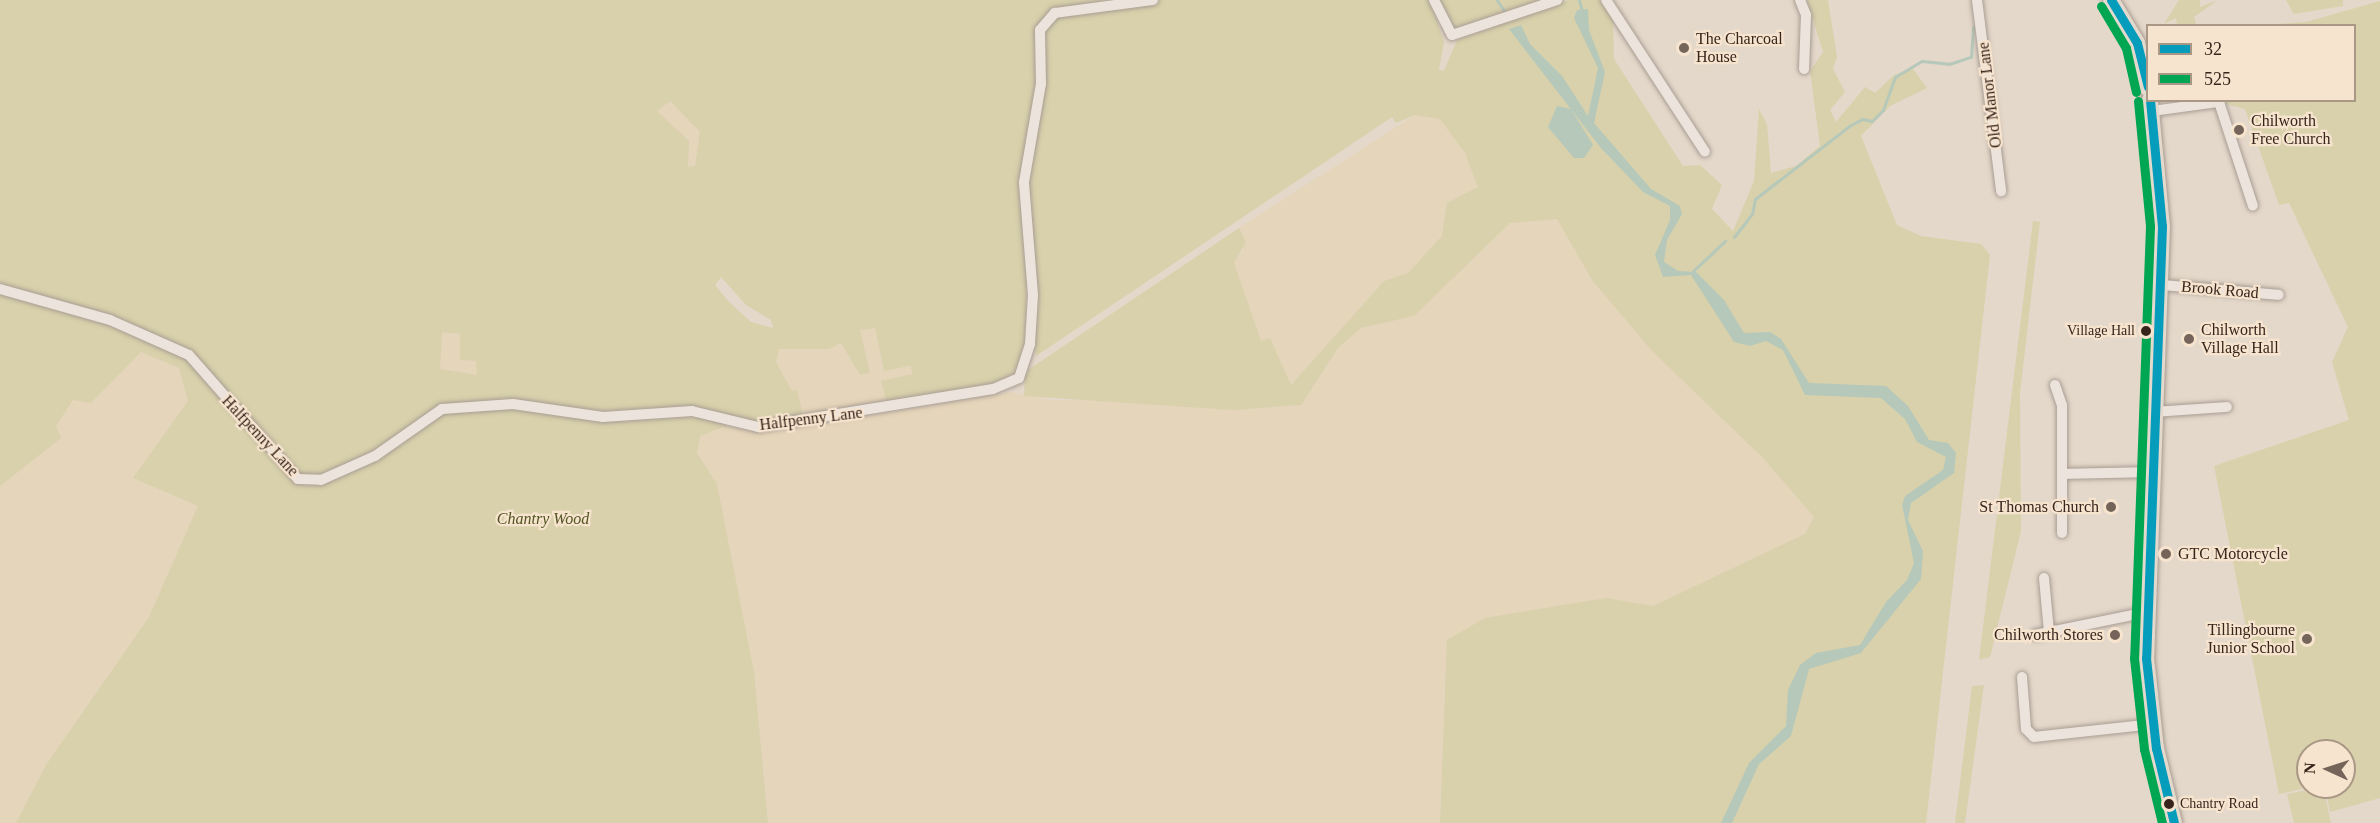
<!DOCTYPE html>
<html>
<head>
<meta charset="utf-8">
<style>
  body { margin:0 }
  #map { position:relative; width:2380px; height:823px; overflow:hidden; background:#e4d8ca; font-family:"Times New Roman",serif }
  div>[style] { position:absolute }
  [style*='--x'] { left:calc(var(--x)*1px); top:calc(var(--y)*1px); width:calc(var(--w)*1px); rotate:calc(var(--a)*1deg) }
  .farmland>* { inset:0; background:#e5d5ba }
  .green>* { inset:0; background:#d8d1ab }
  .water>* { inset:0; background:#b6c8ba }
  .stream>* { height:3px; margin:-1.5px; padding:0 1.5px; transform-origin:1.5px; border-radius:1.5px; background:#b6c8ba }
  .roads { filter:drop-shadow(0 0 2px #a99d93) drop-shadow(0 0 2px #a99d93) }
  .street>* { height:10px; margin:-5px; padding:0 5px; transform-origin:5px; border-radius:5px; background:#ece4dc }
  .primary>* { height:16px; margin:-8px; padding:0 8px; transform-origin:8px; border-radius:8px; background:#e4d9cd }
  .bus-1>* { height:9px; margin:-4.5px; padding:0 4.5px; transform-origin:4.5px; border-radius:4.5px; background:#069cbc }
  .bus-2>* { height:9px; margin:-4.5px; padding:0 4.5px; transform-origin:4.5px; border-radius:4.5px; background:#00a651 }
  .dots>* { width:16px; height:16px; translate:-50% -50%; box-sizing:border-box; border:3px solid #f7e4ce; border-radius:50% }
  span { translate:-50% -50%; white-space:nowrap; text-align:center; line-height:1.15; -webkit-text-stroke:4.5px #f7e4ce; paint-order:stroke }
  .bus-label { font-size:14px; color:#37251c }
  .right { translate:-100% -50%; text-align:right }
  .left { translate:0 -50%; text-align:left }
  .poi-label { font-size:16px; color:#37251c }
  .street-label { font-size:16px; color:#37251c }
  .park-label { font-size:16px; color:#505421; font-style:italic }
  .legend { position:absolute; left:2146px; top:24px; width:210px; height:78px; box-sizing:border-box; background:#f7e4ce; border:2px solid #aa9887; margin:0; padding:8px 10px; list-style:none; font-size:18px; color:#37251c }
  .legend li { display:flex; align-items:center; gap:12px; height:30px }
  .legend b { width:30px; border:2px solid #aa9887 }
  .north { position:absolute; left:2296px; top:739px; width:60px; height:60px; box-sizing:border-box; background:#f7e4ce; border:2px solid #aa9887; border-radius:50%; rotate:273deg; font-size:16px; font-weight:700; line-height:24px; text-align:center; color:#37251c }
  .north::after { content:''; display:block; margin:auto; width:21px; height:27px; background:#746459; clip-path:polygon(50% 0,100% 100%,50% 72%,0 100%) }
</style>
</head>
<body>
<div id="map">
  <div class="farmland">
    <div style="clip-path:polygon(670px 101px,700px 132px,695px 166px,688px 168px,689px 141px,657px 111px)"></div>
    <div style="clip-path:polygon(1415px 115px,1440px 119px,1465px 153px,1478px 187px,1447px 203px,1443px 236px,1408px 273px,1384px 281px,1290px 386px,1270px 338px,1261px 342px,1234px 263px,1243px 250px,1239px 228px)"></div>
    <div style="clip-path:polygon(1557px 219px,1592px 280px,1652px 351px,1763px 458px,1814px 517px,1805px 534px,1653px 606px,1607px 598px,1447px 640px,1440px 823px,768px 823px,754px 672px,717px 484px,697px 453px,700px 436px,726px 426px,773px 432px,1010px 392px,1050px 400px,1131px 400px,1233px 410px,1301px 405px,1338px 348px,1361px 328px,1414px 316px,1510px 223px)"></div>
    <div style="clip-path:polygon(875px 328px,884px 371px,911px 366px,920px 400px,804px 419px,797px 390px,792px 391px,776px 362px,779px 349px,828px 349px,841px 343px,860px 374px,870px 373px,860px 329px)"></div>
    <div style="clip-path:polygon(441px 331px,460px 334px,460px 360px,477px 361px,477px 375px,440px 369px)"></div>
    <div style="clip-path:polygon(141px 352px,179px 368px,188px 401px,133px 478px,198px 506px,149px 617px,46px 765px,16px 823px,0 823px,0 486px,60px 438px,56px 426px,73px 400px,91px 403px)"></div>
  </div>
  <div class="green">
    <div style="clip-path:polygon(evenodd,0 0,1430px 0,1444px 42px,1439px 70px,1444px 71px,1457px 40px,1568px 0,1602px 0,1613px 18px,1614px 59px,1683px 166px,1700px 165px,1722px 185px,1712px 209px,1733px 231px,1754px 181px,1759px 109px,1767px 124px,1771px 173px,1796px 166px,1820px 146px,1810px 71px,1823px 52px,1807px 0,1828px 0,1837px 57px,1833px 69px,1845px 92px,1830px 110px,1836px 122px,1865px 87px,1875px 93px,1894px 75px,1913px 69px,1927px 88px,1890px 106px,1861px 136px,1897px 225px,1921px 236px,1981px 244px,1990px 255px,1926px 823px,1440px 823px,1447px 640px,1485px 618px,1607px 598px,1653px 606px,1805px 534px,1814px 517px,1763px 458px,1652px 351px,1592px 280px,1557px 219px,1510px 223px,1414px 316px,1361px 328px,1338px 348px,1301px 405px,1233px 410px,1024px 396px,1025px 372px,1239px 228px,1246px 242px,1234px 263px,1261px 341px,1270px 338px,1291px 385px,1384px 281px,1408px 273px,1442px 236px,1447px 203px,1478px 187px,1465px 153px,1440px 119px,1415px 115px,1396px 123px,1392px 117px,1036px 356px,1027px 275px,1025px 347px,1017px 372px,998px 382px,888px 406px,881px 381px,913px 374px,910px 366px,884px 371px,875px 328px,860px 330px,870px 373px,860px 375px,841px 343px,829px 349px,779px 349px,776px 362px,792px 391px,797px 390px,804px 419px,763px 423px,728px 416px,726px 426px,700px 436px,697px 453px,717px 484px,754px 672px,768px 823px,16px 823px,46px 765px,149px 617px,198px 506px,133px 478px,188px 401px,179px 368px,141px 352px,91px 403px,73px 400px,56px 426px,61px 438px,0 486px,0 0,670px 101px,700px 132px,695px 166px,688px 167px,689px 141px,657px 111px,670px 101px,0 0,721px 277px,746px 305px,771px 320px,773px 328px,751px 322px,729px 302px,715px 285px,721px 277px,0 0,442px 332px,460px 334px,460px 360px,476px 361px,477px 375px,440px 369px,442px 332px)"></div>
    <div style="clip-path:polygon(1437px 0,1550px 0,1455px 30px)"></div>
    <div style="clip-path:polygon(2179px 0,2200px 0,2200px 7px,2218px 0,2194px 17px,2196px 24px,2212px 25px,2177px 25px,2176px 18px,2164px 24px)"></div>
    <div style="clip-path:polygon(2286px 0,2343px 0,2343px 6px,2294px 14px)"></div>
    <div style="clip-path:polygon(2380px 1px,2380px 798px,2330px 812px,2325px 787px,2344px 787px,2344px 751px,2308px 751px,2310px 787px,2279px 794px,2214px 466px,2349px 420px,2332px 362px,2348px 327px,2289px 203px,2279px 205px,2245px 109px,2215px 101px,2354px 100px,2354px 26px,2266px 25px,2306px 22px)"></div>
    <div style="clip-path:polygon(2033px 221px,2040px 222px,2020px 393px,2021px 531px,1990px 657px,1979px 660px)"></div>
    <div style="clip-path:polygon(1984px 685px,1965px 823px,1955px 823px,1972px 686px)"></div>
    <div style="clip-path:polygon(2323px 787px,2331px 823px,2294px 823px,2287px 794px)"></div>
  </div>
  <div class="water">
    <div style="clip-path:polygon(1588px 9px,1589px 30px,1605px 72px,1594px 123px,1651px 189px,1680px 206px,1682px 214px,1667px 240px,1664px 262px,1678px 271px,1696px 272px,1724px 300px,1744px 333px,1770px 332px,1781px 339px,1809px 383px,1886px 386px,1908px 406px,1929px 440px,1948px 443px,1956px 453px,1954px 473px,1911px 503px,1908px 520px,1923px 551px,1921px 579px,1861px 653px,1809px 669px,1791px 736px,1759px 764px,1732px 823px,1721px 823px,1749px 763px,1786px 726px,1788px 690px,1800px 665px,1816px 653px,1860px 645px,1886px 602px,1907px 580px,1914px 563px,1902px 505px,1905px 496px,1943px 470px,1946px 457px,1917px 442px,1905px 419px,1881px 398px,1805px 395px,1783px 350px,1766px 341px,1750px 346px,1734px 342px,1691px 275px,1663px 277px,1655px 255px,1670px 220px,1670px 206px,1643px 192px,1601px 148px,1509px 29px,1521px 25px,1530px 44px,1562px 76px,1588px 116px,1598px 68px,1574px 18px,1577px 10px)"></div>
    <div style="clip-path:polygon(1557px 106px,1571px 109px,1593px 145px,1584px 158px,1574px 158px,1548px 127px)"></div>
  </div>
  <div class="stream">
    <div style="--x:1497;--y:0;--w:17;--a:57"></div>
    <div style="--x:1579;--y:0;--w:11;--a:75"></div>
    <div style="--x:1734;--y:237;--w:29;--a:-52"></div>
    <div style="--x:1752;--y:214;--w:15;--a:-79"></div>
    <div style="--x:1755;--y:199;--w:119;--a:-37.8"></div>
    <div style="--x:1849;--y:126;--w:15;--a:-28"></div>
    <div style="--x:1862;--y:119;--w:10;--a:11"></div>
    <div style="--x:1872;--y:121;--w:16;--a:-45"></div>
    <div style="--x:1883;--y:110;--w:35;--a:-70"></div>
    <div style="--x:1895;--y:77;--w:31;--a:-31"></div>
    <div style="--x:1922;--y:61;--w:27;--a:6"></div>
    <div style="--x:1949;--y:64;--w:23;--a:-18"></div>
    <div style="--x:1971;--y:57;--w:30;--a:-86"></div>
    <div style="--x:1693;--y:271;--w:44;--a:-43.2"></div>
  </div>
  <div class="roads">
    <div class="street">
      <div style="--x:1434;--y:0;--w:39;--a:63"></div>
      <div style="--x:1452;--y:35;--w:111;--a:-18.4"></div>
      <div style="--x:1606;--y:0;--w:181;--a:56.9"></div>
      <div style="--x:1800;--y:0;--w:16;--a:68"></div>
      <div style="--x:1806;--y:15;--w:54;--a:92.1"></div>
      <div style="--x:1977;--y:0;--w:193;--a:82.8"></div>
      <div style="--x:2152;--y:111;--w:68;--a:-7.7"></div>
      <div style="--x:2219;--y:102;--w:109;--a:71.9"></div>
      <div style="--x:2161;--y:285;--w:118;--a:4.8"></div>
      <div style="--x:0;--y:289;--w:114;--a:15.7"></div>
      <div style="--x:110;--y:320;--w:86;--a:23.9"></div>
      <div style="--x:189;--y:355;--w:165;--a:48.7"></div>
      <div style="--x:298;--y:479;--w:23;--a:2"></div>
      <div style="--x:321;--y:480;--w:59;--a:-24"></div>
      <div style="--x:375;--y:456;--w:82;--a:-35"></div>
      <div style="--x:442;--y:409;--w:71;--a:-4"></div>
      <div style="--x:513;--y:404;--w:91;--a:8.2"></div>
      <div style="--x:603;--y:417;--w:89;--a:-3.9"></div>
      <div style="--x:692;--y:411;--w:68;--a:13.6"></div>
      <div style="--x:758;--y:427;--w:238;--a:-9.2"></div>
      <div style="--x:993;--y:389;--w:28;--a:-23"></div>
      <div style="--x:1019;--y:378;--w:36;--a:-72"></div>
      <div style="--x:1030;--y:344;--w:49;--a:-86.5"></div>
      <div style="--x:1033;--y:295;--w:113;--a:-94.6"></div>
      <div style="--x:1024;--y:182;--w:99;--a:-80.2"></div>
      <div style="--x:1041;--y:84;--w:54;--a:-91.1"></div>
      <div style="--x:1040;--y:30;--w:23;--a:-49"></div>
      <div style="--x:1055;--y:13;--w:99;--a:-7.6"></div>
      <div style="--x:2055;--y:385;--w:21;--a:71"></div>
      <div style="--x:2062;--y:405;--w:128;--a:90"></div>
      <div style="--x:2155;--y:412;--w:72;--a:-4"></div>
      <div style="--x:2063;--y:474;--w:87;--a:-1.3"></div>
      <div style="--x:2044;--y:578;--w:54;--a:84.7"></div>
      <div style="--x:2035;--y:635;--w:114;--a:-11.6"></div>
      <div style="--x:2022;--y:677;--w:52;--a:85.6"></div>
      <div style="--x:2026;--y:729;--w:11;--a:45"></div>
      <div style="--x:2034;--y:737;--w:120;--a:-6.2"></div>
    </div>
    <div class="primary">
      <div style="--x:2111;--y:0;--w:50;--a:58.8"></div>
      <div style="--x:2137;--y:43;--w:47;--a:76.6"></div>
      <div style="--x:2150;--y:100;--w:127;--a:84.6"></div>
      <div style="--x:2162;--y:226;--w:432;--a:92.1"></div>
      <div style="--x:2146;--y:658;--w:91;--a:83.7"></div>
      <div style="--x:2156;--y:748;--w:77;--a:76.5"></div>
    </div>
  </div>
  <div class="bus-1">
    <div style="--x:2111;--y:0;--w:50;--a:58.8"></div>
    <div style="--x:2137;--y:43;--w:45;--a:76"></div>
    <div style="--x:2150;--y:100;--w:127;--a:84.6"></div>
    <div style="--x:2162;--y:226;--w:432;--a:92.1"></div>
    <div style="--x:2146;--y:658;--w:91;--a:83.7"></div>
    <div style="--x:2156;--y:748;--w:77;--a:76.5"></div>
  </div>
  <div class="bus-2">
    <div style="--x:2101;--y:6;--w:49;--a:59.2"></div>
    <div style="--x:2126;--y:48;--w:45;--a:77.2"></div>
    <div style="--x:2138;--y:101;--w:126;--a:84.5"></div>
    <div style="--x:2150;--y:226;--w:432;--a:92.1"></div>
    <div style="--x:2134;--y:658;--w:92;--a:83.7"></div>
    <div style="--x:2144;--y:749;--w:76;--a:76.3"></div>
  </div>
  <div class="dots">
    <div style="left:1684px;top:48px;background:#746459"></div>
    <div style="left:2239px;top:130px;background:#746459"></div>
    <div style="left:2146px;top:331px;background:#37251c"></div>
    <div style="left:2189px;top:339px;background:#746459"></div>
    <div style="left:2111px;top:507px;background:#746459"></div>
    <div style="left:2166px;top:554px;background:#746459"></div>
    <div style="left:2115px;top:635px;background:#746459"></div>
    <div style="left:2307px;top:639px;background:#746459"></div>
    <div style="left:2169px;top:804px;background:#37251c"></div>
  </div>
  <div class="bus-label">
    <span class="right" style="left:2135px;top:331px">Village Hall</span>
    <span class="left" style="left:2180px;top:804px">Chantry Road</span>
  </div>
  <div class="poi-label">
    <span class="left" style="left:1696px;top:48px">The Charcoal<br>House</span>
    <span class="left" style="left:2251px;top:130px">Chilworth<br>Free Church</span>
    <span class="left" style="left:2201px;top:339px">Chilworth<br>Village Hall</span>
    <span class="right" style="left:2099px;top:507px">St Thomas Church</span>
    <span class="left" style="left:2178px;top:554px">GTC Motorcycle</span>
    <span class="right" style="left:2295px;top:639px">Tillingbourne<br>Junior School</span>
    <span class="right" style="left:2103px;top:635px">Chilworth Stores</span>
  </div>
  <div class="street-label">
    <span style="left:1990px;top:95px;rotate:-97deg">Old Manor Lane</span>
    <span style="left:2220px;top:290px;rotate:5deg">Brook Road</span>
    <span style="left:811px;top:419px;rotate:-7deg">Halfpenny Lane</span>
    <span style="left:260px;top:436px;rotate:47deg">Halfpenny Lane</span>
  </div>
  <div class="park-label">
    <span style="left:543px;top:519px">Chantry Wood</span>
  </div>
  <ul class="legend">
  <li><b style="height:8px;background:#069cbc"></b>32</li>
  <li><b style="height:8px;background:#00a651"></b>525</li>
  </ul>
  <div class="north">N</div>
</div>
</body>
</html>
